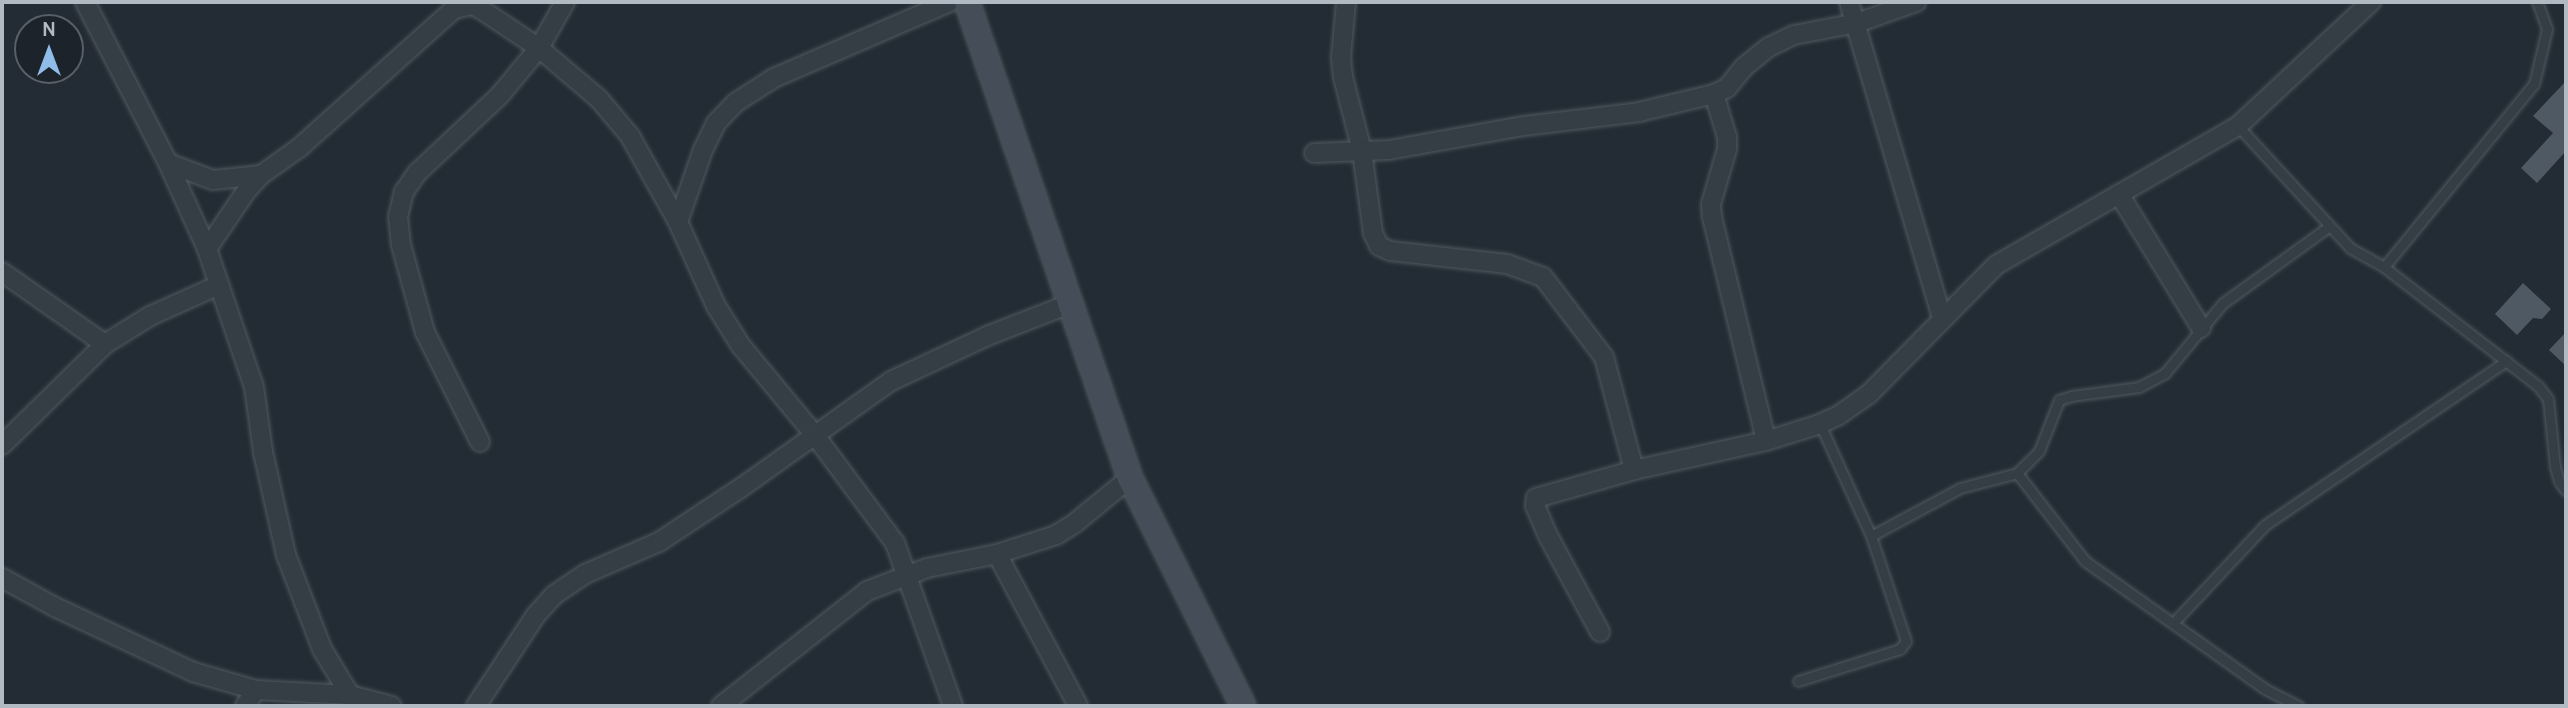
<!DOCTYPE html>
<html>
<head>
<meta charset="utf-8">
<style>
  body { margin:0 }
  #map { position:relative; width:2568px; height:708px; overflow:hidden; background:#232c34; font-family:Cabin,sans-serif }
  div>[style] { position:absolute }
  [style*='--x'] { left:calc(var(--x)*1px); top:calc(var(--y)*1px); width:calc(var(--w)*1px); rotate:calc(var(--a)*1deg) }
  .building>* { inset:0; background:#4f5963 }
  .roads { filter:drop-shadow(0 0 2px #515960) drop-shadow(0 0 2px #515960) }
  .lane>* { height:9px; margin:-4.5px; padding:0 4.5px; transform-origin:4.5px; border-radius:4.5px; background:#363e45 }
  .street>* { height:18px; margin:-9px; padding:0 9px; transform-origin:9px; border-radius:9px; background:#363e45 }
  .secondary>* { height:24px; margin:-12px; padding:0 12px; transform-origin:12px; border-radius:12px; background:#454e58 }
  span { translate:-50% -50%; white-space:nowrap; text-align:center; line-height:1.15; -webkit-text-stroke:5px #1c232a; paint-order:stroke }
  .frame { position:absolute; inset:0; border:4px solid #b1b9c2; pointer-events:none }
  .north { position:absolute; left:14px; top:14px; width:70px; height:70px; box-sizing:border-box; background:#1c232a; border:2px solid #585f67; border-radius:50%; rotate:0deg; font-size:19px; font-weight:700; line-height:28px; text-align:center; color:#b1b9c2 }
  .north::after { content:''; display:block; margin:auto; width:24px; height:32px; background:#8fbce9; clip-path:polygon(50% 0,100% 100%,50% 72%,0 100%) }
</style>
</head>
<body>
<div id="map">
  <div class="building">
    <div style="clip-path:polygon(2566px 81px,2566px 151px,2537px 183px,2521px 168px,2553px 133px,2533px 116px)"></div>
    <div style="clip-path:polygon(2523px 283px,2551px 309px,2542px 319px,2533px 318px,2517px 335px,2495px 314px)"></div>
    <div style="clip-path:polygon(2566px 332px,2566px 366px,2549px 350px)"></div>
  </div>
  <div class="roads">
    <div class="lane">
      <div style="--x:2238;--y:126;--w:166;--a:47.4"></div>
      <div style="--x:2350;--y:248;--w:39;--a:29"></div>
      <div style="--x:2384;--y:267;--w:195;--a:37.7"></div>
      <div style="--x:2538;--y:386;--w:16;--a:52"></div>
      <div style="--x:2548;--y:399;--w:68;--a:84.1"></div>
      <div style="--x:2555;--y:467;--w:15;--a:74"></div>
      <div style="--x:2559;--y:481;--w:12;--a:55"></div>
      <div style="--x:2384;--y:267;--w:237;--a:-50.7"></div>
      <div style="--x:2534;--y:84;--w:57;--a:-76.7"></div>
      <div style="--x:2547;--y:29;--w:29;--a:-110"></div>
      <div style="--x:2017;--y:473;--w:111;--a:52.3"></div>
      <div style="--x:2085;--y:561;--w:221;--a:35.4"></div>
      <div style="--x:2265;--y:689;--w:38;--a:27"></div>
      <div style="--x:1871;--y:536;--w:101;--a:-28.3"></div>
      <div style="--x:1960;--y:488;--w:59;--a:-14.7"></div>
      <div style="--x:2017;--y:473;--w:31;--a:-45"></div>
      <div style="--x:2039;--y:451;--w:55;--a:-68.6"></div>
      <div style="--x:2059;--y:400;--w:13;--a:-18"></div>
      <div style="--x:2071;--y:396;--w:69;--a:-7.5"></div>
      <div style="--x:2139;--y:387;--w:30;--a:-28"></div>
      <div style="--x:2165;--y:373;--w:91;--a:-50.4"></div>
      <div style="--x:2223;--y:303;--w:130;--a:-35.9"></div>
      <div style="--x:2173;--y:623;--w:134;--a:-46.8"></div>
      <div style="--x:2265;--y:525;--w:292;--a:-34.2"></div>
      <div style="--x:1798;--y:681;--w:107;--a:-17.4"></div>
      <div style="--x:1900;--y:649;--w:10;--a:-53"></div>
      <div style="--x:1906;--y:641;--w:111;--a:-108.4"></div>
      <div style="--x:1871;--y:536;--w:123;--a:-114.5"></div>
    </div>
    <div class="street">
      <div style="--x:85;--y:2;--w:181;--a:62.7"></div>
      <div style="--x:168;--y:163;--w:94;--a:65.6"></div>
      <div style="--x:207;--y:249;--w:146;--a:71.2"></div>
      <div style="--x:254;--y:387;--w:66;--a:82.1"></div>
      <div style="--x:263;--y:452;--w:106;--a:77.4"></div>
      <div style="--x:286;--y:555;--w:101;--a:69"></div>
      <div style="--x:322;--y:649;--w:54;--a:58.7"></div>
      <div style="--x:1346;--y:2;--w:56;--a:95.1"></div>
      <div style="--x:1341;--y:58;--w:19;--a:84"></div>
      <div style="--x:1343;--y:77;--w:76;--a:75.6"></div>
      <div style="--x:1362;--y:151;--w:83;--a:82.4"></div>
      <div style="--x:1373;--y:233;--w:14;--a:65"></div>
      <div style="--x:1379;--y:246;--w:12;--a:24"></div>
      <div style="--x:1390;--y:251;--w:118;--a:6.3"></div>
      <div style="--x:1507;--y:264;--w:38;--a:20"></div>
      <div style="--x:1543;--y:277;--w:101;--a:52.7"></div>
      <div style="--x:1604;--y:357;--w:117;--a:75.1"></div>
      <div style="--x:1849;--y:2;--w:330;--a:73.6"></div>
      <div style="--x:1714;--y:94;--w:45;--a:73.2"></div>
      <div style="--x:1727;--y:137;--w:12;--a:90"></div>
      <div style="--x:1727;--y:149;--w:57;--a:106.2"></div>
      <div style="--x:1711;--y:204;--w:13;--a:86"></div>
      <div style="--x:1712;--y:217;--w:230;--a:76.4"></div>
      <div style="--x:1314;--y:153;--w:75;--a:-2.3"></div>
      <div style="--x:1389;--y:150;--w:137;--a:-10.1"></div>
      <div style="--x:1524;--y:126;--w:116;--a:-6.9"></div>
      <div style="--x:1639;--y:112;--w:77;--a:-13.5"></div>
      <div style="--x:1714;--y:94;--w:14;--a:-25"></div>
      <div style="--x:1727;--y:88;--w:27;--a:-51"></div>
      <div style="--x:1744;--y:67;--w:32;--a:-39"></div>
      <div style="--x:1769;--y:47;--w:28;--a:-26"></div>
      <div style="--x:1794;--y:35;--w:64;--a:-10.8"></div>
      <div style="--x:1857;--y:23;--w:63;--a:-19.6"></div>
      <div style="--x:168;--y:163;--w:48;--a:20.7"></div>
      <div style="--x:213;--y:180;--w:48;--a:-5.9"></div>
      <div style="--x:2119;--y:194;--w:157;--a:58.5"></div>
      <div style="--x:678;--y:222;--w:76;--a:-70.9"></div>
      <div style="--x:703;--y:150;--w:30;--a:-64"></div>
      <div style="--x:716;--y:123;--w:28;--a:-46"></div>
      <div style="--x:735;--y:103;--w:46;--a:-32.7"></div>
      <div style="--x:774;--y:78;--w:192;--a:-23.4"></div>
      <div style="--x:207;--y:249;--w:71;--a:-55.9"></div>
      <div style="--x:247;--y:190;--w:21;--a:-47"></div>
      <div style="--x:261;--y:175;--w:47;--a:-35.4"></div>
      <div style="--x:299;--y:148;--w:208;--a:-41.9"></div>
      <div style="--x:454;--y:9;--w:19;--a:-12"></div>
      <div style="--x:473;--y:5;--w:10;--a:29"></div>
      <div style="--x:482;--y:10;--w:69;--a:33.7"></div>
      <div style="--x:539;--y:48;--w:79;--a:40.4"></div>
      <div style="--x:599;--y:99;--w:48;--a:50"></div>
      <div style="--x:630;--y:136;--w:98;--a:60.8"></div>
      <div style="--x:678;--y:222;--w:92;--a:65.7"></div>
      <div style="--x:716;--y:306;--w:47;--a:58"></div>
      <div style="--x:741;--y:346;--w:114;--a:50.3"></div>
      <div style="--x:814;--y:434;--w:136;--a:53.4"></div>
      <div style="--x:895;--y:543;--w:173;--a:70.4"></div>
      <div style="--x:2;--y:272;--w:126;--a:35"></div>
      <div style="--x:480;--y:442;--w:123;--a:-116.6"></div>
      <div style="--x:425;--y:332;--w:90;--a:-105.4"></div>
      <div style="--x:401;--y:245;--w:28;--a:-96"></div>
      <div style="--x:398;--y:217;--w:26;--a:-77"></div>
      <div style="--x:404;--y:192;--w:23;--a:-56"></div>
      <div style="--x:417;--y:173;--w:114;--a:-43.2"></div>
      <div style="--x:500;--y:95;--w:61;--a:-50.3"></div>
      <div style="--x:539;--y:48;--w:53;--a:-60.5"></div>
      <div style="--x:2;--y:445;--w:144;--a:-44.4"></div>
      <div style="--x:105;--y:344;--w:53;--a:-31.9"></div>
      <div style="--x:150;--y:316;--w:76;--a:-24.2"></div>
      <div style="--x:997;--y:554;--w:172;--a:61.9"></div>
      <div style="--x:2;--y:578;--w:60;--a:28.7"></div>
      <div style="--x:55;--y:607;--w:153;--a:25.2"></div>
      <div style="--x:193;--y:672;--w:66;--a:15.9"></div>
      <div style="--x:256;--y:690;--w:94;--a:3"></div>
      <div style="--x:350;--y:695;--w:43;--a:14.7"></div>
      <div style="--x:1600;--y:632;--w:109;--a:-118.4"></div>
      <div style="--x:1548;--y:536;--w:33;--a:-113"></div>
      <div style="--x:1535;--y:506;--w:8;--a:-83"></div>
      <div style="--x:1536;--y:498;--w:102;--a:-15.9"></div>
      <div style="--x:1634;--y:470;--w:135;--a:-12.4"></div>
      <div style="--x:1766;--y:441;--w:57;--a:-17.5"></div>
      <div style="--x:1820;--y:424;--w:21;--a:-25"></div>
      <div style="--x:1839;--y:415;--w:35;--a:-35"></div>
      <div style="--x:1868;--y:395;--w:182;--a:-45.4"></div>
      <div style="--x:1996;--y:265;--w:279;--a:-29.9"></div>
      <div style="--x:2238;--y:126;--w:182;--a:-43"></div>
      <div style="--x:245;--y:706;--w:19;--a:-55"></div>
      <div style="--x:476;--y:706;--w:109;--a:-56.6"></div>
      <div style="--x:536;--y:615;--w:27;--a:-48"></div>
      <div style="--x:554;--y:595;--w:37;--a:-34"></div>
      <div style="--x:585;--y:574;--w:81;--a:-23.4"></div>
      <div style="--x:659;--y:542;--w:100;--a:-33.5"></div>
      <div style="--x:742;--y:487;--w:183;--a:-35.4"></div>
      <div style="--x:891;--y:381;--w:106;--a:-25.1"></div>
      <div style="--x:987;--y:336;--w:88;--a:-21.3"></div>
      <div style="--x:721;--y:706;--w:186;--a:-38.2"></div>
      <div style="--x:867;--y:591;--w:64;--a:-21"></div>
      <div style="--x:927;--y:568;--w:71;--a:-11.3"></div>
      <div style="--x:997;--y:554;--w:62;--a:-17.9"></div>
      <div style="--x:1056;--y:535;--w:22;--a:-32"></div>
      <div style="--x:1075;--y:523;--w:71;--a:-39.3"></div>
    </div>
    <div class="secondary">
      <div style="--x:967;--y:2;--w:503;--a:71.1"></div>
      <div style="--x:1130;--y:478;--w:254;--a:63.6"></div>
    </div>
  </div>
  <div class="frame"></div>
  <div class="north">N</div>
</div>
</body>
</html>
